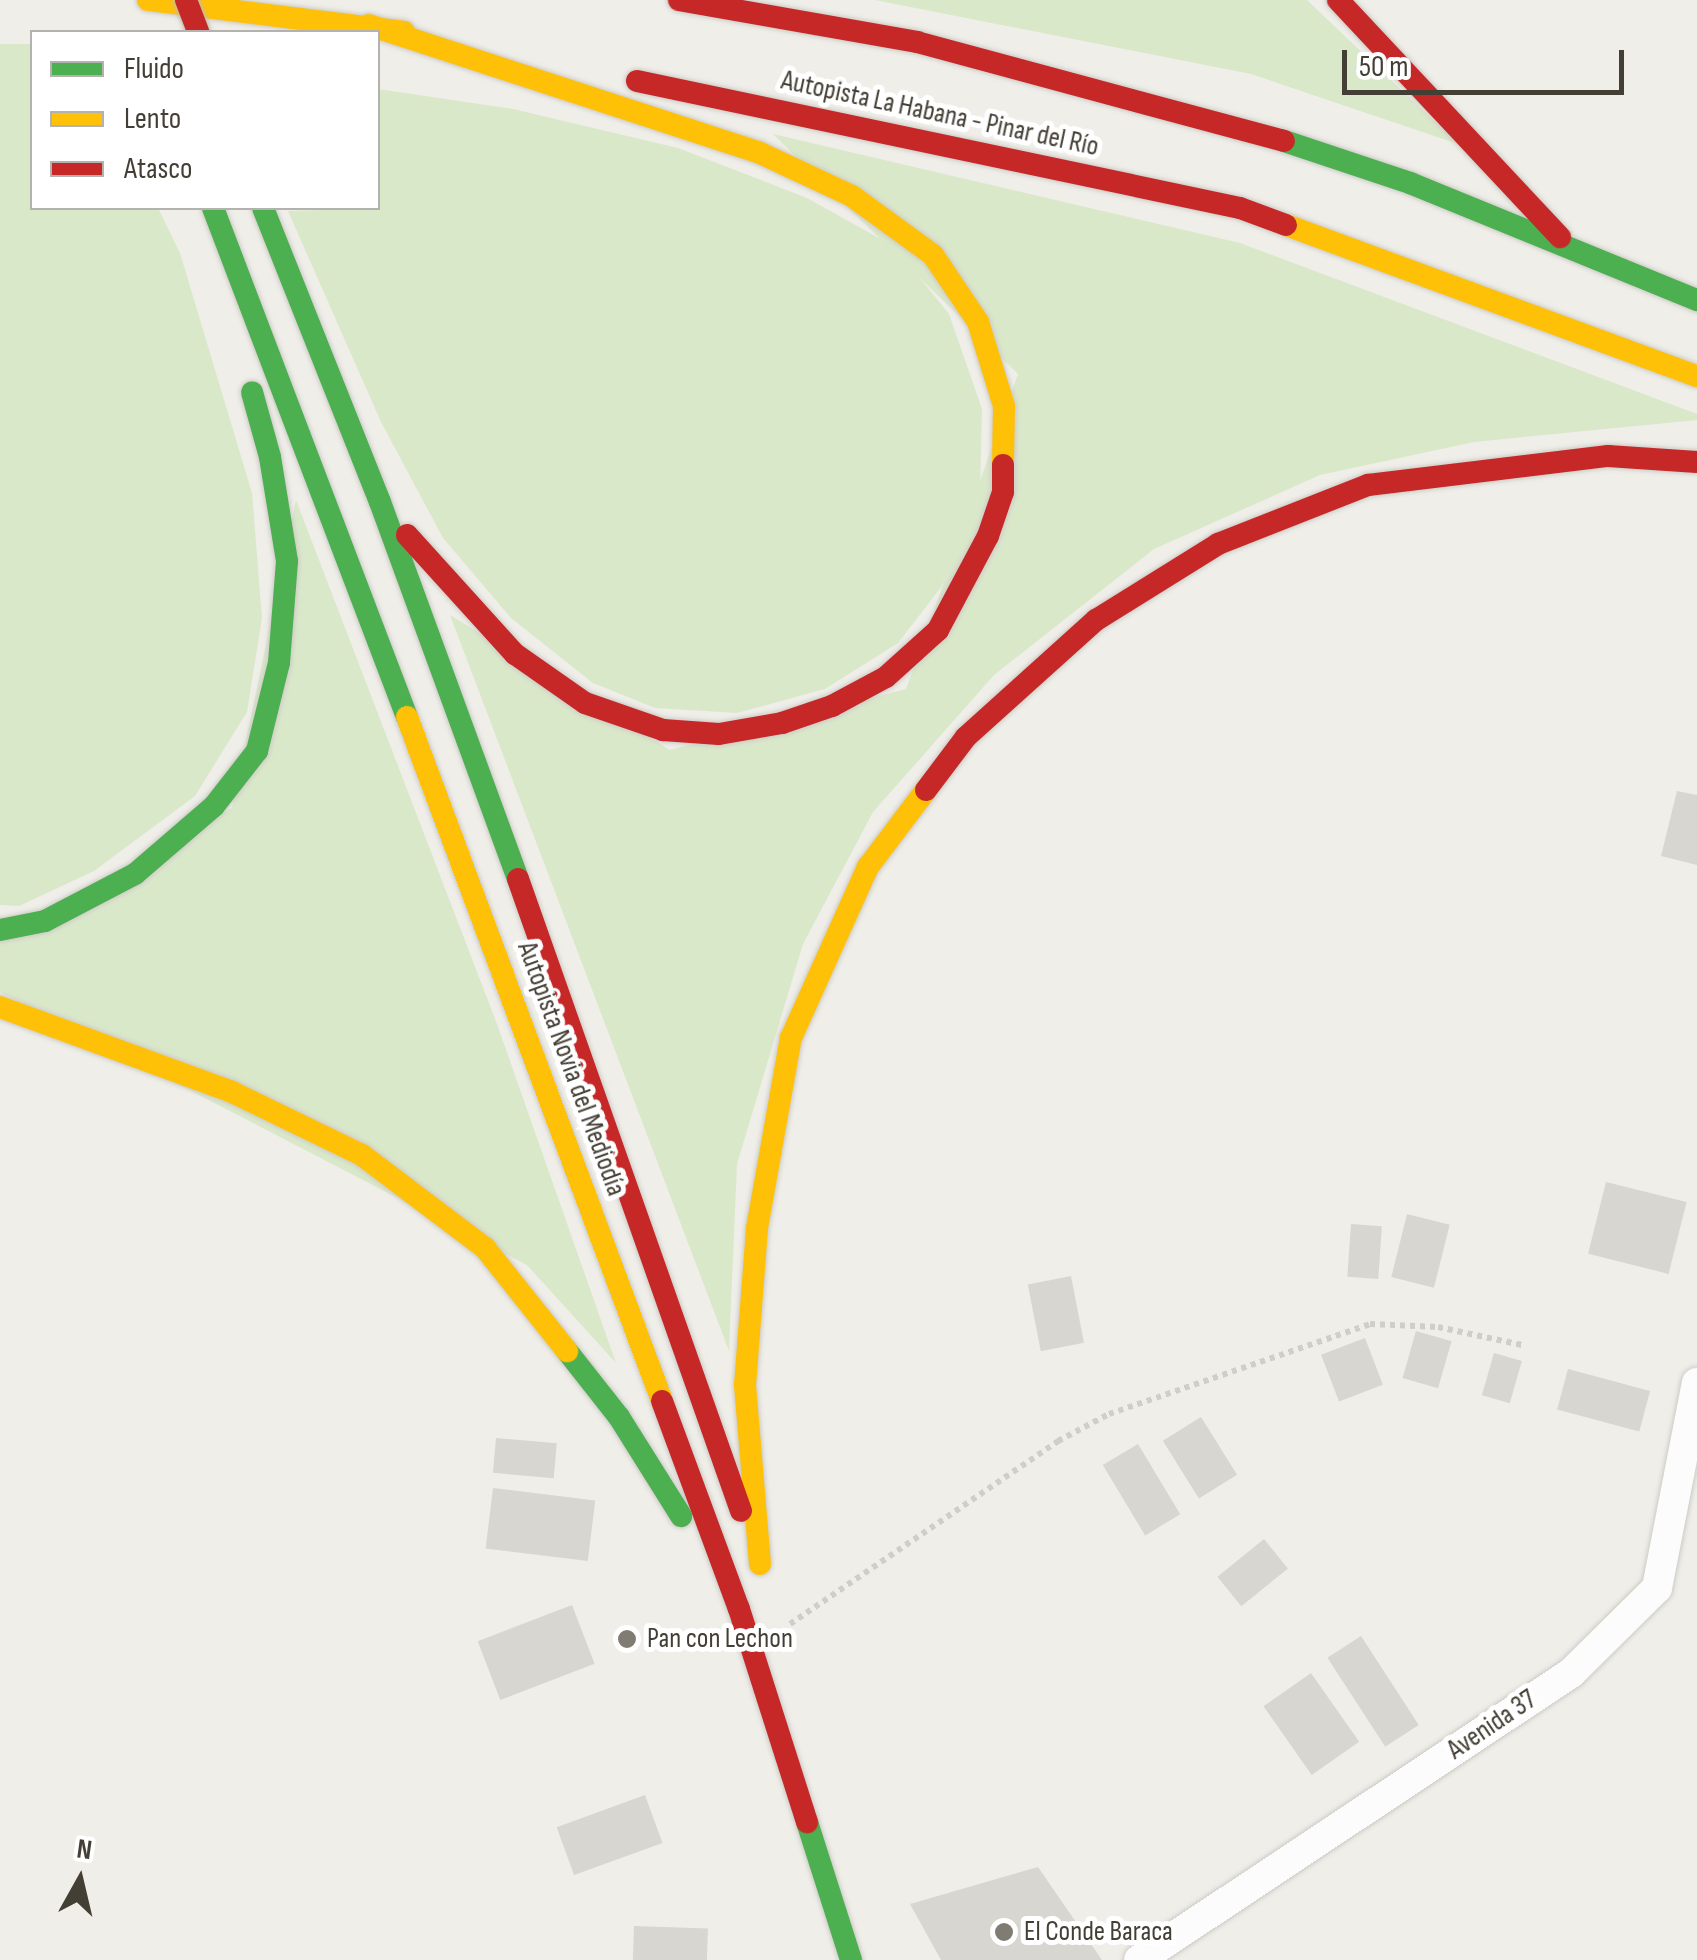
<!DOCTYPE html>
<html>
<head>
<meta charset="utf-8">
<style>
  body { margin:0 }
  #map { position:relative; width:1697px; height:1960px; overflow:hidden; background:#efeee9; font-family:"Sofia Sans Condensed",sans-serif }
  div>[style] { position:absolute }
  [style*='--x'] { left:calc(var(--x)*1px); top:calc(var(--y)*1px); width:calc(var(--w)*1px); rotate:calc(var(--a)*1deg) }
  .green>* { inset:0; background:#dae8ca }
  .building>* { inset:0; background:#d8d6d1; transform-origin:0 0 }
  .path>* { height:6px; margin-top:-3px; transform-origin:0; background:repeating-linear-gradient(90deg,#d0ceca 0 5px,transparent 0 10px) }
  .roads { filter:drop-shadow(0 0 2px #cdcbc6) drop-shadow(0 0 2px #cdcbc6) }
  .street>* { height:30px; margin:-15px; padding:0 15px; transform-origin:15px; border-radius:15px; background:#fdfcfc }
  .fast>* { height:22px; margin:-11px; padding:0 11px; transform-origin:11px; border-radius:11px; background:#4caf50 }
  .slow>* { height:22px; margin:-11px; padding:0 11px; transform-origin:11px; border-radius:11px; background:#ffc107 }
  .jam>* { height:22px; margin:-11px; padding:0 11px; transform-origin:11px; border-radius:11px; background:#c62828 }
  .bridges { filter:drop-shadow(0 0 2px #c5bba6) drop-shadow(0 0 2px #c5bba6) }
  .jam-bridge>* { height:22px; margin:-11px; padding:0 11px; transform-origin:11px; border-radius:11px; background:#c62828 }
  .dots>* { width:28px; height:28px; translate:-50% -50%; box-sizing:border-box; border:5px solid #fff; border-radius:50% }
  span { translate:-50% -50%; white-space:nowrap; text-align:center; line-height:1.15; -webkit-text-stroke:10px #fff; paint-order:stroke }
  .street-label { font-size:28px; color:#443f35 }
  .poi-label { font-size:28px; color:#443f35 }
  .left { translate:0 -50%; text-align:left }
  .legend { position:absolute; left:30px; top:30px; width:350px; height:180px; box-sizing:border-box; background:#fff; border:2px solid #b4b2ae; margin:0; padding:12px 18px; list-style:none; font-size:30px; color:#443f35 }
  .legend li { display:flex; align-items:center; gap:20px; height:50px }
  .legend b { width:50px; border:2px solid #b4b2ae }
  .north { position:absolute; left:30px; top:1830px; width:100px; height:100px; -webkit-text-stroke:8px #fff; paint-order:stroke; rotate:8deg; font-size:28px; font-weight:700; line-height:40px; text-align:center; color:#443f35 }
  .north::after { content:''; display:block; margin:auto; width:35px; height:45px; background:#443f35; clip-path:polygon(50% 0,100% 100%,50% 72%,0 100%) }
  .scale { position:absolute; left:1342px; top:50px; width:282px; height:45px; box-sizing:border-box; border:5px solid #443f35; border-top:0; padding-left:12px; font-size:30px; line-height:35px; white-space:nowrap; color:#443f35; -webkit-text-stroke:8px #fff; paint-order:stroke }
</style>
</head>
<body>
<div id="map">
  <div class="green">
    <div style="clip-path:polygon(875px 0,1307px 0,1458px 144px,1251px 74px)"></div>
    <div style="clip-path:polygon(0 44px,32px 44px,32px 208px,158px 208px,180px 253px,252px 493px,262px 618px,247px 712px,195px 796px,94px 871px,19px 906px,0 905px)"></div>
    <div style="clip-path:polygon(378px 89px,513px 109px,678px 148px,807px 198px,895px 247px,949px 314px,982px 409px,980px 495px,942px 586px,898px 643px,825px 689px,737px 713px,655px 708px,593px 683px,511px 618px,443px 538px,381px 422px,288px 211px,378px 208px)"></div>
    <div style="clip-path:polygon(773px 134px,1240px 243px,1697px 414px,1697px 420px,1474px 442px,1320px 475px,1154px 549px,994px 675px,873px 812px,803px 944px,737px 1164px,729px 1351px,450px 615px,670px 750px,906px 689px,1018px 374px)"></div>
    <div style="clip-path:polygon(296px 500px,497px 1024px,616px 1363px,527px 1265px,0 992px,0 942px,232px 808px)"></div>
  </div>
  <div class="building">
    <div style="clip-path:polygon(1677px 791px,1697px 795px,1697px 865px,1661px 856px)"></div>
    <div style="left:1606px;top:1182px;width:83px;height:74px;rotate:14deg"></div>
    <div style="left:1407px;top:1214px;width:44px;height:65px;rotate:14deg"></div>
    <div style="left:1351px;top:1224px;width:31px;height:53px;rotate:4deg"></div>
    <div style="left:1071px;top:1276px;width:68px;height:44px;rotate:79deg"></div>
    <div style="left:1416px;top:1331px;width:37px;height:49px;rotate:16deg"></div>
    <div style="left:1365px;top:1338px;width:50px;height:47px;rotate:69deg"></div>
    <div style="left:1494px;top:1353px;width:29px;height:44px;rotate:16deg"></div>
    <div style="left:1568px;top:1369px;width:85px;height:42px;rotate:15deg"></div>
    <div style="left:1201px;top:1417px;width:68px;height:45px;rotate:58deg"></div>
    <div style="left:496px;top:1438px;width:61px;height:35px;rotate:5deg"></div>
    <div style="left:1138px;top:1444px;width:82px;height:41px;rotate:59deg"></div>
    <div style="left:493px;top:1488px;width:103px;height:61px;rotate:7deg"></div>
    <div style="left:1264px;top:1539px;width:38px;height:60px;rotate:51deg"></div>
    <div style="left:572px;top:1605px;width:63px;height:101px;rotate:69deg"></div>
    <div style="left:1361px;top:1636px;width:106px;height:40px;rotate:57deg"></div>
    <div style="left:1311px;top:1673px;width:84px;height:58px;rotate:55deg"></div>
    <div style="left:645px;top:1795px;width:51px;height:94px;rotate:70deg"></div>
    <div style="clip-path:polygon(1038px 1867px,1102px 1960px,941px 1960px,910px 1904px)"></div>
    <div style="left:634px;top:1926px;width:74px;height:34px;rotate:2deg"></div>
  </div>
  <div class="path">
    <div style="--x:790;--y:1624;--w:325;--a:-34.3"></div>
    <div style="--x:1058;--y:1441;--w:58;--a:-27.9"></div>
    <div style="--x:1109;--y:1414;--w:276;--a:-19"></div>
    <div style="--x:1370;--y:1324;--w:68;--a:2.5"></div>
    <div style="--x:1438;--y:1327;--w:86;--a:12.1"></div>
  </div>
  <div class="roads">
    <div class="street">
      <div style="--x:1139;--y:1960;--w:519;--a:-33.6"></div>
      <div style="--x:1571;--y:1673;--w:121;--a:-44.7"></div>
      <div style="--x:1657;--y:1588;--w:209;--a:-79"></div>
    </div>
    <div class="fast">
      <div style="--x:1284;--y:141;--w:133;--a:18.4"></div>
      <div style="--x:1410;--y:183;--w:310;--a:22.2"></div>
      <div style="--x:213;--y:208;--w:545;--a:69.14"></div>
      <div style="--x:263;--y:208;--w:316;--a:68.3"></div>
      <div style="--x:380;--y:502;--w:401;--a:69.9"></div>
      <div style="--x:0;--y:930;--w:46;--a:-11.3"></div>
      <div style="--x:45;--y:921;--w:102;--a:-27.6"></div>
      <div style="--x:135;--y:874;--w:104;--a:-40.7"></div>
      <div style="--x:214;--y:806;--w:70;--a:-52"></div>
      <div style="--x:257;--y:751;--w:91;--a:-76"></div>
      <div style="--x:279;--y:663;--w:102;--a:-85.5"></div>
      <div style="--x:287;--y:561;--w:105;--a:-99.3"></div>
      <div style="--x:270;--y:457;--w:67;--a:-105.5"></div>
      <div style="--x:567;--y:1351;--w:84;--a:51.8"></div>
      <div style="--x:619;--y:1417;--w:117;--a:57.9"></div>
      <div style="--x:807;--y:1822;--w:145;--a:72.3"></div>
    </div>
    <div class="slow">
      <div style="--x:148;--y:0;--w:258;--a:7.1"></div>
      <div style="--x:369;--y:25;--w:409;--a:18.1"></div>
      <div style="--x:758;--y:152;--w:104;--a:25.1"></div>
      <div style="--x:852;--y:196;--w:100;--a:36.1"></div>
      <div style="--x:933;--y:255;--w:81;--a:56.1"></div>
      <div style="--x:978;--y:322;--w:88;--a:72.8"></div>
      <div style="--x:1004;--y:406;--w:59;--a:91"></div>
      <div style="--x:1286;--y:225;--w:438;--a:20.2"></div>
      <div style="--x:407;--y:717;--w:730;--a:69.55"></div>
      <div style="--x:0;--y:1007;--w:247;--a:20.1"></div>
      <div style="--x:232;--y:1092;--w:144;--a:25.9"></div>
      <div style="--x:362;--y:1155;--w:154;--a:37.1"></div>
      <div style="--x:485;--y:1248;--w:132;--a:51.5"></div>
      <div style="--x:760;--y:1564;--w:180;--a:-94.8"></div>
      <div style="--x:745;--y:1385;--w:157;--a:-85.6"></div>
      <div style="--x:757;--y:1228;--w:193;--a:-79.9"></div>
      <div style="--x:791;--y:1038;--w:188;--a:-65.8"></div>
      <div style="--x:868;--y:867;--w:96;--a:-53"></div>
    </div>
    <div class="jam">
      <div style="--x:679;--y:0;--w:242;--a:10"></div>
      <div style="--x:917;--y:42;--w:380;--a:15.1"></div>
      <div style="--x:1338;--y:0;--w:325;--a:46.9"></div>
      <div style="--x:637;--y:81;--w:616;--a:11.89"></div>
      <div style="--x:1240;--y:208;--w:49;--a:20.3"></div>
      <div style="--x:407;--y:535;--w:161;--a:47.8"></div>
      <div style="--x:515;--y:654;--w:85;--a:35"></div>
      <div style="--x:585;--y:703;--w:83;--a:19.1"></div>
      <div style="--x:663;--y:730;--w:56;--a:4.1"></div>
      <div style="--x:719;--y:734;--w:64;--a:-9.9"></div>
      <div style="--x:782;--y:723;--w:53;--a:-18.8"></div>
      <div style="--x:832;--y:706;--w:61;--a:-28.2"></div>
      <div style="--x:886;--y:677;--w:70;--a:-42.1"></div>
      <div style="--x:938;--y:630;--w:106;--a:-62"></div>
      <div style="--x:988;--y:536;--w:46;--a:-71.2"></div>
      <div style="--x:1003;--y:492;--w:27;--a:-90"></div>
      <div style="--x:926;--y:790;--w:66;--a:-53"></div>
      <div style="--x:966;--y:737;--w:175;--a:-42"></div>
      <div style="--x:1096;--y:620;--w:144;--a:-31.9"></div>
      <div style="--x:1218;--y:544;--w:161;--a:-21.5"></div>
      <div style="--x:1368;--y:485;--w:242;--a:-6.9"></div>
      <div style="--x:1608;--y:456;--w:89;--a:3.9"></div>
      <div style="--x:518;--y:879;--w:670;--a:70.56"></div>
      <div style="--x:662;--y:1401;--w:222;--a:69.7"></div>
      <div style="--x:739;--y:1609;--w:224;--a:72.3"></div>
    </div>
  </div>
  <div class="bridges">
    <div class="jam-bridge">
      <div style="--x:186;--y:0;--w:34;--a:69"></div>
    </div>
  </div>
  <div class="dots">
    <div style="left:627px;top:1639px;background:#807c74"></div>
    <div style="left:1004px;top:1932px;background:#807c74"></div>
  </div>
  <div class="street-label">
    <span style="left:940px;top:114px;rotate:12deg">Autopista La Habana - Pinar del Río</span>
    <span style="left:571px;top:1069px;rotate:70deg">Autopista Novia del Mediodía</span>
    <span style="left:1492px;top:1725px;rotate:-34deg">Avenida 37</span>
  </div>
  <div class="poi-label">
    <span class="left" style="left:647px;top:1639px">Pan con Lechon</span>
    <span class="left" style="left:1024px;top:1932px">El Conde Baraca</span>
  </div>
  <ul class="legend">
  <li><b style="height:12px;background:#4caf50"></b>Fluido</li>
  <li><b style="height:12px;background:#ffc107"></b>Lento</li>
  <li><b style="height:12px;background:#c62828"></b>Atasco</li>
  </ul>
  <div class="north">N</div>
  <div class="scale">50 m</div>
</div>
</body>
</html>
